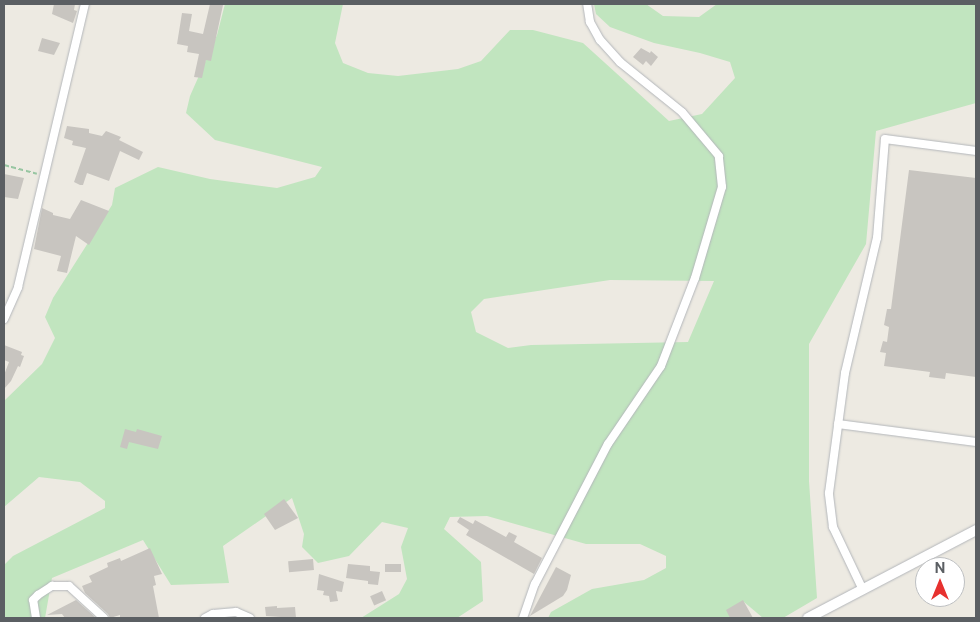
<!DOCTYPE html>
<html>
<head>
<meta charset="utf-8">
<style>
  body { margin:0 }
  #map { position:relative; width:980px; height:622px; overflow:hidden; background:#edeae2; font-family:"Public Sans",sans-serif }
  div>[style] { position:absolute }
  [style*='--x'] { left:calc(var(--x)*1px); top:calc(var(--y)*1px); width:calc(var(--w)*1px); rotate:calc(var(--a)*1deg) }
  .green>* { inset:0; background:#c1e5bf }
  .building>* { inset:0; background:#c8c5c0; transform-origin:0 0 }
  .path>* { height:2px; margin-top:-1px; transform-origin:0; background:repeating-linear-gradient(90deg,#98c6a2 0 5px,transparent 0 7.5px) }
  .roads { filter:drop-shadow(0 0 1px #b3b6ba) drop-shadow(0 0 1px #b3b6ba) }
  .minor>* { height:8px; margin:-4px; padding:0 4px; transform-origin:4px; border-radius:4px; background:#fff }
  .tertiary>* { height:10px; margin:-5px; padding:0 5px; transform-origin:5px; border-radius:5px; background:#fff }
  span { translate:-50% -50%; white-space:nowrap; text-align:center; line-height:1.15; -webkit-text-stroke:4.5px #fff; paint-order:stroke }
  .frame { position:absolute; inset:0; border:5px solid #5b5f63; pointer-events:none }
  .north { position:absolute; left:915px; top:557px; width:50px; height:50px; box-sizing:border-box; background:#fff; border:1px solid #bdbfc1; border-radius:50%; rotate:0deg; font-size:14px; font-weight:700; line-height:20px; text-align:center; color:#5b5f63 }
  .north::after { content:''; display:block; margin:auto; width:18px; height:22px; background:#e7312f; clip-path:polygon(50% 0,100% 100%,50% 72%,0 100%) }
</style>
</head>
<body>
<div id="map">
  <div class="green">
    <div style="clip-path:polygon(evenodd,225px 4px,343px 4px,335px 43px,343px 63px,368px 73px,398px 76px,458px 69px,481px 61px,510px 30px,533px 30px,583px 43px,669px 121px,702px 114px,735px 78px,730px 62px,700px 53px,654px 43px,610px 27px,596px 14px,594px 4px,646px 4px,663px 16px,699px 17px,717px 4px,976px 4px,976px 103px,876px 131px,866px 244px,809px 344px,809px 481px,817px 598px,783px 618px,763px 618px,744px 602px,729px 618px,548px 618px,551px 612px,592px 589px,644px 580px,666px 568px,666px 556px,640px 544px,586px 544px,487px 516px,450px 517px,444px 529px,481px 562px,483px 601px,457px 618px,356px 618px,361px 618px,399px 594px,407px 579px,401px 547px,408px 528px,382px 522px,349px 556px,318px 563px,302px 547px,304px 534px,292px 498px,223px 546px,229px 583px,171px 585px,143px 540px,52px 578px,45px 618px,4px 618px,4px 565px,13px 556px,105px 508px,105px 501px,80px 482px,39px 477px,4px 507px,4px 401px,42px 364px,55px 338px,45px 317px,53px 298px,112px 205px,115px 188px,158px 167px,210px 179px,277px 188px,315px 177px,322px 167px,215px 140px,186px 113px,190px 96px,217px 35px,225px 4px,610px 280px,714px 281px,688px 342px,531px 345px,508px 348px,476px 332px,471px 312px,484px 299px,610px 280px)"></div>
  </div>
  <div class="building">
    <div style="clip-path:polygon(54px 4px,75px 4px,74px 10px,77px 11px,73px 23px,52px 14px)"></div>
    <div style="clip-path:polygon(210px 4px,223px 5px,211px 61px,206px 60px,202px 78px,194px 77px,199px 54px,187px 52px,188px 46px,177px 44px,182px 13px,192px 14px,189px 31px,203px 34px)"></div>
    <div style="clip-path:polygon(42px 38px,60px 43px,54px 55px,38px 51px)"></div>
    <div style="clip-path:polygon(641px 48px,650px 53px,651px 51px,658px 57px,651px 66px,646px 61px,643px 65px,633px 57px)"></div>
    <div style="clip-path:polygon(67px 126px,89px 129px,89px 133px,102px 136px,106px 131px,121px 137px,119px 140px,143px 152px,139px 160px,120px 151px,109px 181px,87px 173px,83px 185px,80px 185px,74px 182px,86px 148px,72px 145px,73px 141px,64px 138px)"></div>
    <div style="clip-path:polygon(909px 170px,976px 178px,976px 377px,946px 373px,945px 379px,929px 377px,930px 372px,884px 366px,886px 353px,880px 352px,883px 341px,887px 342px,889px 327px,884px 325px,887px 309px,891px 309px)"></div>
    <div style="clip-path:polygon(4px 174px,24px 178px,18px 199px,4px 197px)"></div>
    <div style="clip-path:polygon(81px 200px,109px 211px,89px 245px,76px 236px,67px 273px,57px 271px,61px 256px,34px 249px,42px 208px,53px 213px,53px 215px,70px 219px)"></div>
    <div style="clip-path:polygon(4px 345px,22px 352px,21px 355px,24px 356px,20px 367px,18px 366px,11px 381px,4px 389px,4px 375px,9px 362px,4px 360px)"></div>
    <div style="clip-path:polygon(125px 429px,136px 432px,137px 429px,162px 436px,158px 449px,129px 442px,127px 449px,120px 447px)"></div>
    <div style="clip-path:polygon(284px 499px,298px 518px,275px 530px,264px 514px)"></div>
    <div style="clip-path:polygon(460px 517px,473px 524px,475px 520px,506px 537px,509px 532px,517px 536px,514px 542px,542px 558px,534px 574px,466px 535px,469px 530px,457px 522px)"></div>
    <div style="clip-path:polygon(150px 548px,162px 574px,154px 576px,156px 585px,153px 586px,159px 618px,120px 618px,120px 615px,110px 618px,108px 614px,85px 593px,82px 586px,92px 582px,89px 576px,108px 567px,107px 563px,120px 558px,121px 561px)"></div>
    <div style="left:313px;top:559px;width:11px;height:25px;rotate:85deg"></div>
    <div style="clip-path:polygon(348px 564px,370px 566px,370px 571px,380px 572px,378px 585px,368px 584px,368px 581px,346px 578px)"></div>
    <div style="left:385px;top:564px;width:16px;height:8px"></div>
    <div style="clip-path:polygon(556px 567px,571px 575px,567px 590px,563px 596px,530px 616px)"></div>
    <div style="clip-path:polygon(319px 574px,344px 582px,342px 592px,336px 591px,338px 601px,330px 602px,329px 596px,323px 595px,324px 591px,317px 590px)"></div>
    <div style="left:382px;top:591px;width:10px;height:13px;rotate:66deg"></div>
    <div style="clip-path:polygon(76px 600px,96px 618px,65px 618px,62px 614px,47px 615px)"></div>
    <div style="clip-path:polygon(743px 600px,753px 618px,730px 618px,726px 610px)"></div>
    <div style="clip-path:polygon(277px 606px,277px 608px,295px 607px,296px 618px,266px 616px,265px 607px)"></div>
  </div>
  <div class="path">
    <div style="--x:4;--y:165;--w:34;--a:15"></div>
  </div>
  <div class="roads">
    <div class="minor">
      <div style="--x:4;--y:319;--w:35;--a:-66"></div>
      <div style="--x:18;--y:287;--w:291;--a:-76.7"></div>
      <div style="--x:838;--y:424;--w:139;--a:7.4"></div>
      <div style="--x:863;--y:590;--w:70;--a:-115.5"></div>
      <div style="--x:833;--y:527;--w:34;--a:-97"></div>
      <div style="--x:829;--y:493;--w:121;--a:-82.4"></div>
      <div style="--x:845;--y:373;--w:139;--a:-76.7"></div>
      <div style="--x:877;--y:238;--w:99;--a:-85.4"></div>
      <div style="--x:885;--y:139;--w:92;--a:7.5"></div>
      <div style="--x:36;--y:618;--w:18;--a:-99"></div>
      <div style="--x:33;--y:600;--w:7;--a:-45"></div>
      <div style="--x:38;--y:595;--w:17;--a:-33"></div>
      <div style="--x:52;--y:586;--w:17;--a:0"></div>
      <div style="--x:69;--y:586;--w:47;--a:42.4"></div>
      <div style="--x:205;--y:618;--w:9;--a:-27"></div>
      <div style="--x:213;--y:614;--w:23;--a:-5"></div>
      <div style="--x:236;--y:612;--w:15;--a:23"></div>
      <div style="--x:523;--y:618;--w:36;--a:-71"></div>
      <div style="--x:535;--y:584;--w:158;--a:-62.5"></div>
      <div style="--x:608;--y:444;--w:94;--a:-55.8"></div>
      <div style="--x:661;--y:366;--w:94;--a:-68.9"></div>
      <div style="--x:695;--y:278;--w:95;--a:-73.5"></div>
      <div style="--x:722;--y:187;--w:31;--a:-96"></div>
      <div style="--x:719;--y:156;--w:57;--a:-130.1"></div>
      <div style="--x:682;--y:112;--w:80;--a:-141.1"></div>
      <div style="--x:620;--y:62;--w:30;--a:-132"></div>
      <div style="--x:600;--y:40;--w:21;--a:-119"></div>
      <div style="--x:590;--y:22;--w:18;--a:-99"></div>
    </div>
    <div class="tertiary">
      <div style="--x:808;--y:618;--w:190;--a:-27.6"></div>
    </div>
  </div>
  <div class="frame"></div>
  <div class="north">N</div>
</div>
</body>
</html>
